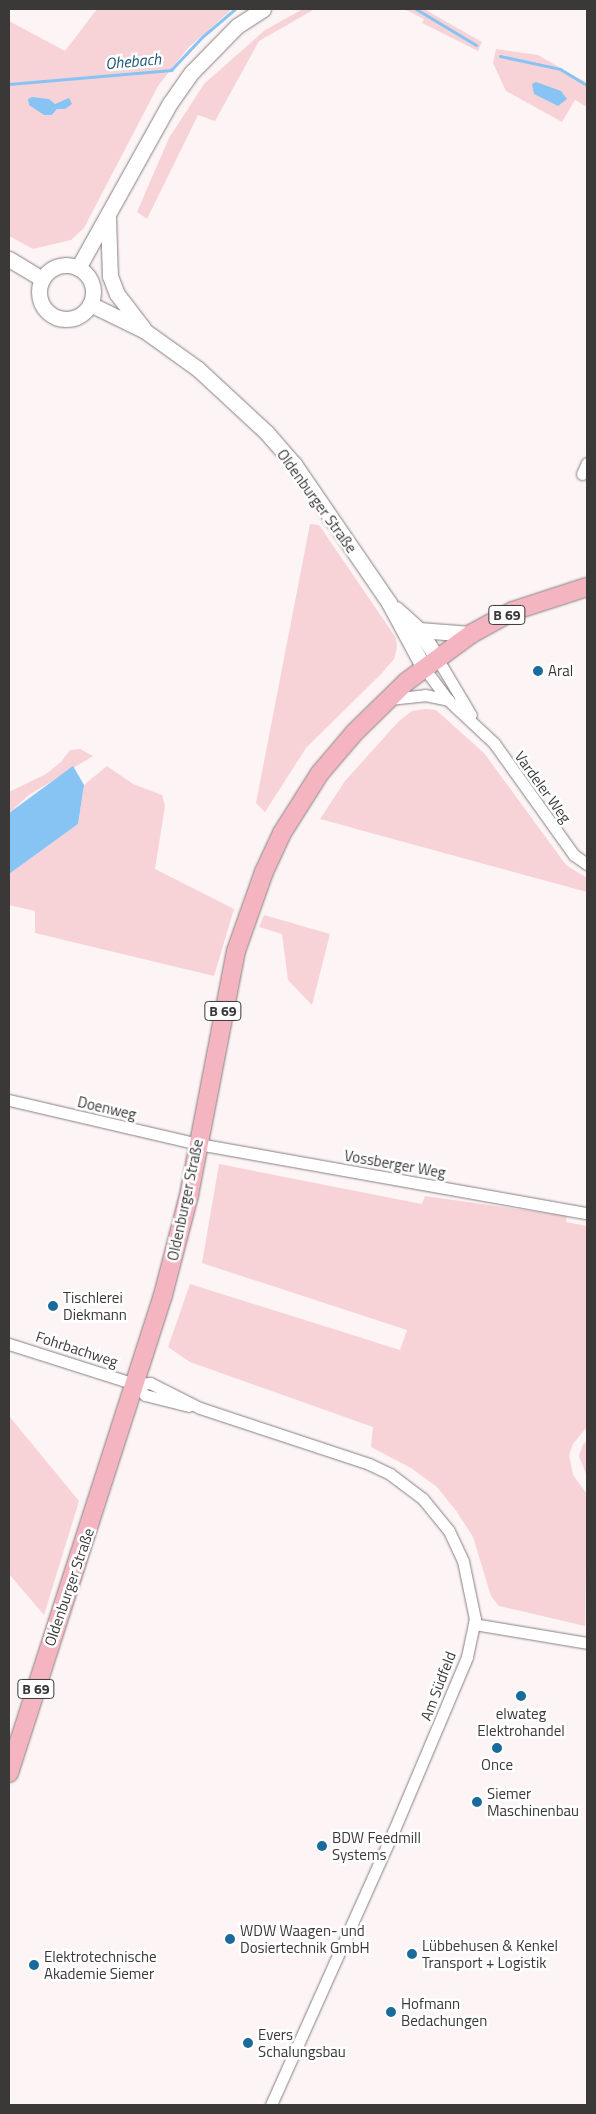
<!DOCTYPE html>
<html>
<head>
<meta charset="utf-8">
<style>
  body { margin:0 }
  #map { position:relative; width:596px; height:2114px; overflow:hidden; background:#fcf4f5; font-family:"Titillium Web",sans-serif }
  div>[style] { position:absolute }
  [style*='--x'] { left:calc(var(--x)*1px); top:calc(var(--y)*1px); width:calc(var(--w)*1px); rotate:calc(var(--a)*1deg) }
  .green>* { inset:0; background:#f7d3d7 }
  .water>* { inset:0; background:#87c4f3 }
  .stream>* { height:3px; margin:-1.5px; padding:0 1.5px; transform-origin:1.5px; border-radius:1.5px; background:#87c4f3 }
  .roads { filter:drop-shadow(0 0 1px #867f80) drop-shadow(0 0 1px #867f80) }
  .minor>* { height:11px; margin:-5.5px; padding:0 5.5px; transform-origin:5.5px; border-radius:5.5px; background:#fff }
  .secondary>* { height:15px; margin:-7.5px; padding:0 7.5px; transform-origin:7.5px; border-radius:7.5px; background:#fff }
  .secondary>.ring { margin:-7.5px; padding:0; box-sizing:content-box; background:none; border:15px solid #fff; border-radius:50% }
  .primary>* { height:18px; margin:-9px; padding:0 9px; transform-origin:9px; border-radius:9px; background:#f4b5c1 }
  .dots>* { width:14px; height:14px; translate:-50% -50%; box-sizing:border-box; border:2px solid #fff; border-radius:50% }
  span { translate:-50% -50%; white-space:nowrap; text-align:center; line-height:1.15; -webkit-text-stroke:5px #fff; paint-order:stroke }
  .shield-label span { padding:1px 4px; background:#fff; border:1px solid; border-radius:4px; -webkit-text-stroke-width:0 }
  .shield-label { font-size:14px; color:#3b3838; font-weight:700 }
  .street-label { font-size:15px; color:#3b3838 }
  .poi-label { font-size:15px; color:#3b3838 }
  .left { translate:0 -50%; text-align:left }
  .water-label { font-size:16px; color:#1b557b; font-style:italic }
  .frame { position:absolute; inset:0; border:10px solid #3b3838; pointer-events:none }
</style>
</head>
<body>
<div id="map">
  <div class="green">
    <div style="clip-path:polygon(evenodd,97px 9px,232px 9px,188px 48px,158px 86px,84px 228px,71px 240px,33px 249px,9px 236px,9px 21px,65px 51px,97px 9px,40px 98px,55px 104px,62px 101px,65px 109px,57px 109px,52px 115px,44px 115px,36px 108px,40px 98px)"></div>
    <div style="clip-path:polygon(303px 9px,315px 9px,259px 41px,215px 121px,198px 115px,147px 219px,137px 212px,169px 138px,204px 84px,265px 30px)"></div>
    <div style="clip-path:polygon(404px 9px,424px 9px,482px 42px,478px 51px,422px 23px,424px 19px)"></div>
    <div style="clip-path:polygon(496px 49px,538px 55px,587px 83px,587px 107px,575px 100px,562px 122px,506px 91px,493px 63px)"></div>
    <div style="clip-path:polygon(310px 524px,319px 525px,396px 638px,397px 648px,394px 659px,382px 673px,306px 748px,265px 812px,256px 803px)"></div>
    <div style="clip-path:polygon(425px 709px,436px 710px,484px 753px,566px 865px,587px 878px,587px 892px,320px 819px,345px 781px,398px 722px,412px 711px)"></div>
    <div style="clip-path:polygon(80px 749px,93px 756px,29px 795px,9px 813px,9px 792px,46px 774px,61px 762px,70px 750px)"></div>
    <div style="clip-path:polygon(107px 766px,133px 784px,162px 795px,165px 806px,155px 869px,234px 909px,214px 976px,35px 933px,35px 911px,9px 905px,9px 874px,78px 824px,84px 785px)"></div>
    <div style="clip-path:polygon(264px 915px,330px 934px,312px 1005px,288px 980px,282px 934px,259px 927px)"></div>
    <div style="clip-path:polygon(219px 1164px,422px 1204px,425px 1196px,567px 1216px,566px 1222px,587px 1226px,587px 1427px,573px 1444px,569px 1455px,573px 1475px,587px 1494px,585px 1626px,499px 1606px,491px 1596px,473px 1537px,457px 1512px,437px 1487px,411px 1468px,371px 1447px,373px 1427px,190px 1362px,168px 1347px,190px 1284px,400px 1350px,407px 1330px,202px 1263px)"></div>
    <div style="clip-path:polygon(9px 1416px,79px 1501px,44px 1615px,9px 1574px)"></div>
    <div style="clip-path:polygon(587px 1441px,587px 1477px,579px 1456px,583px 1444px)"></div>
  </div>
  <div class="water">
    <div style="clip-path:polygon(536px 82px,561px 91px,567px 99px,558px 106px,534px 94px,532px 84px)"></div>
    <div style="clip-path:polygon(32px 97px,49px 99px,55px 104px,69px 98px,72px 104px,65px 109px,57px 109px,52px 115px,44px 115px,29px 105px,28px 99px)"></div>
    <div style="clip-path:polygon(73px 766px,84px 785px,78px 824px,9px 874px,9px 813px)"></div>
  </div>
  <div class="stream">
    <div style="--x:416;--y:9;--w:70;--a:31"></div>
    <div style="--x:500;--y:56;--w:61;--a:12.2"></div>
    <div style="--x:560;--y:69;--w:31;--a:31"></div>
    <div style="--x:9;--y:84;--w:163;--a:-4.9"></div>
    <div style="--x:171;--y:70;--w:45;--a:-46.8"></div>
    <div style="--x:202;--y:37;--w:43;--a:-40.3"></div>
  </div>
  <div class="roads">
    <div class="minor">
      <div style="--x:582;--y:474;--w:12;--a:-66"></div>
      <div style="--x:437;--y:658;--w:66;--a:59.2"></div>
      <div style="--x:424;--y:668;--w:40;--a:53"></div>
      <div style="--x:448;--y:700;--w:63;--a:43.1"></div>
      <div style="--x:494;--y:743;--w:138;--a:54.5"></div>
      <div style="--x:574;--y:855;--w:16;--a:35"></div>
      <div style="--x:389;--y:699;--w:36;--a:-6"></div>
      <div style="--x:425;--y:695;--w:24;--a:12"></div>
      <div style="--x:9;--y:1100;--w:194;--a:13.1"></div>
      <div style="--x:198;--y:1144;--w:395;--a:10.1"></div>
      <div style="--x:9;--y:1344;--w:132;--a:17.6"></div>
      <div style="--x:135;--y:1384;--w:15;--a:-4"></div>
      <div style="--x:150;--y:1383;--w:56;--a:26.6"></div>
      <div style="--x:200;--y:1408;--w:178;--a:18.3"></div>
      <div style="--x:369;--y:1464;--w:23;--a:25"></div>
      <div style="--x:390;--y:1474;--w:41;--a:37.1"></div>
      <div style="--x:423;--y:1499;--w:41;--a:50.9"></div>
      <div style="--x:449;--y:1531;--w:33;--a:65"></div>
      <div style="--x:463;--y:1561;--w:59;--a:78.3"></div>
      <div style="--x:475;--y:1619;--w:39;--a:102"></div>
      <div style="--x:467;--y:1657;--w:190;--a:112.9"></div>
      <div style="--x:393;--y:1832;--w:299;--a:114.1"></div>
      <div style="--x:135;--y:1384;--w:15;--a:48"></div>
      <div style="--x:145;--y:1395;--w:45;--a:14"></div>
      <div style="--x:474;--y:1624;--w:115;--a:9.5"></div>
    </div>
    <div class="secondary">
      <div style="--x:108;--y:217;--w:59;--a:88.1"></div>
      <div style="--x:110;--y:276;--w:19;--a:69"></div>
      <div style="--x:117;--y:294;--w:43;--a:52.6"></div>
      <div style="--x:9;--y:259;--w:39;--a:31"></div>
      <div class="ring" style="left:39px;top:265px;width:39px;height:39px"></div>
      <div style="--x:78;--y:268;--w:189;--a:-60.9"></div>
      <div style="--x:170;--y:103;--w:38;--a:-55"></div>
      <div style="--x:192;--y:72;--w:64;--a:-45.6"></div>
      <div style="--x:237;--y:26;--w:31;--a:-33"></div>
      <div style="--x:90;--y:304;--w:61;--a:26.1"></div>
      <div style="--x:145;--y:331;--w:65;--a:35.6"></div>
      <div style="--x:198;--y:369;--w:93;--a:42.8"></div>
      <div style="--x:266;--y:432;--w:43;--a:48.8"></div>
      <div style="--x:294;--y:464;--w:168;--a:55.6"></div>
      <div style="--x:389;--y:603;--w:74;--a:61.7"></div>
      <div style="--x:396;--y:609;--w:31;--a:42"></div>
      <div style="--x:419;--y:630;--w:33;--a:57"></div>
      <div style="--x:419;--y:630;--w:52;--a:4.4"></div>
    </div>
    <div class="primary">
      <div style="--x:9;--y:1773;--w:502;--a:-72.14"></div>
      <div style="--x:163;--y:1295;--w:103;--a:-75.4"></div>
      <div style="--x:189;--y:1195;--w:248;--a:-79.1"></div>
      <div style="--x:236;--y:951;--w:84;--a:-70.5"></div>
      <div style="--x:264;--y:872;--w:43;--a:-65.2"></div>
      <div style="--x:282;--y:833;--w:71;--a:-57.7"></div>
      <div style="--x:320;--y:773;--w:54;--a:-49.5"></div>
      <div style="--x:355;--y:732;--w:71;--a:-44.4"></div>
      <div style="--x:406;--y:682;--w:81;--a:-36.4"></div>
      <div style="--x:471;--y:634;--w:48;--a:-28.7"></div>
      <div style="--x:513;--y:611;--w:78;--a:-18"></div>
    </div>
  </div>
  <div class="dots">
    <div style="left:538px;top:671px;background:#1b6a9c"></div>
    <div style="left:53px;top:1306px;background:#1b6a9c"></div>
    <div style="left:521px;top:1696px;background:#1b6a9c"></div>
    <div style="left:497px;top:1748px;background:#1b6a9c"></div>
    <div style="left:477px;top:1802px;background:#1b6a9c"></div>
    <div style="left:322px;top:1846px;background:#1b6a9c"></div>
    <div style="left:230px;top:1939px;background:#1b6a9c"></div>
    <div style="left:412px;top:1954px;background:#1b6a9c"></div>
    <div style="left:34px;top:1965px;background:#1b6a9c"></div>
    <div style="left:391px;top:2012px;background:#1b6a9c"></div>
    <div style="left:248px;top:2043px;background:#1b6a9c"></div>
  </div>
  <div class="shield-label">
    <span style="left:507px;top:615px">B 69</span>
    <span style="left:223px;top:1011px">B 69</span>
    <span style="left:36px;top:1689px">B 69</span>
  </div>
  <div class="street-label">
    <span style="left:317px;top:501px;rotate:54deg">Oldenburger Straße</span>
    <span style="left:543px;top:787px;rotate:54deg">Vardeler Weg</span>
    <span style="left:107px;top:1108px;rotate:13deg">Doenweg</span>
    <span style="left:395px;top:1164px;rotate:10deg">Vossberger Weg</span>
    <span style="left:185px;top:1200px;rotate:-78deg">Oldenburger Straße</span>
    <span style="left:77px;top:1349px;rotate:18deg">Fohrbachweg</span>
    <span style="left:69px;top:1587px;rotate:-71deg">Oldenburger Straße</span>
    <span style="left:438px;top:1686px;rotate:-69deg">Am Südfeld</span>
  </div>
  <div class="poi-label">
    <span class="left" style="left:548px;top:671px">Aral</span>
    <span class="left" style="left:63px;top:1306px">Tischlerei<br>Diekmann</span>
    <span style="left:521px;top:1722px">elwateg<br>Elektrohandel</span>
    <span style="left:497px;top:1765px">Once</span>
    <span class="left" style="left:487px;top:1802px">Siemer<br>Maschinenbau</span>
    <span class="left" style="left:332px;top:1846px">BDW Feedmill<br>Systems</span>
    <span class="left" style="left:240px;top:1939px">WDW Waagen- und<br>Dosiertechnik GmbH</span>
    <span class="left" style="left:422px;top:1954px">Lübbehusen &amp; Kenkel<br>Transport + Logistik</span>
    <span class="left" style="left:44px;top:1965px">Elektrotechnische<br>Akademie Siemer</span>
    <span class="left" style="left:401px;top:2012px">Hofmann<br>Bedachungen</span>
    <span class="left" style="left:258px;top:2043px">Evers<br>Schalungsbau</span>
  </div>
  <div class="water-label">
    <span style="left:133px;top:61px;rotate:-5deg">Ohebach</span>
  </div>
  <div class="frame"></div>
</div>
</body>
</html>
